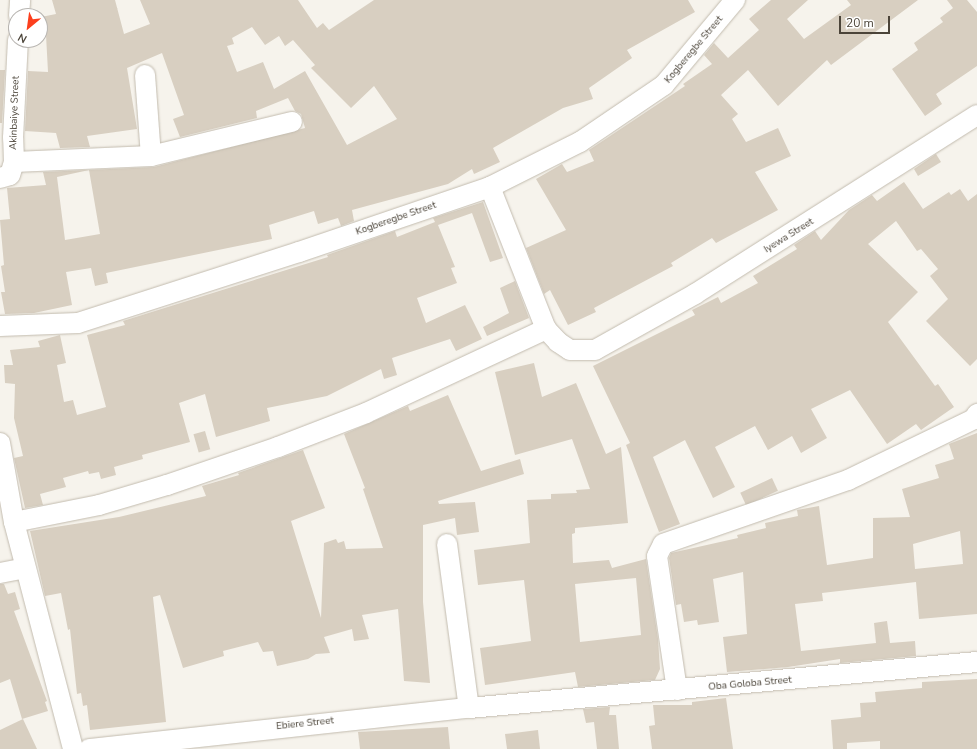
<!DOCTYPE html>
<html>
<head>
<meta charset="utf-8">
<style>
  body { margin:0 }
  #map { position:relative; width:977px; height:749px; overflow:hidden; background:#f6f3ec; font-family:"Nunito Sans",sans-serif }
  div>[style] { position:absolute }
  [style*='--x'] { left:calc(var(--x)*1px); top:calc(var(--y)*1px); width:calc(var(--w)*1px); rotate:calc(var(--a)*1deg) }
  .building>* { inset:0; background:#d8cfc1; transform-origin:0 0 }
  .roads { filter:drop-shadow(0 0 1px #c2bbae) drop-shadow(0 0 1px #c2bbae) }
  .minor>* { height:20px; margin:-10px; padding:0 10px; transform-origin:10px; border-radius:10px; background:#fff }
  span { translate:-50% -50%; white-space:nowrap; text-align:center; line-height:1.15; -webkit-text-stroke:4px #fff; paint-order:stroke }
  .street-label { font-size:10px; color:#4b4439 }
  .north { position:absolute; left:8px; top:8px; width:40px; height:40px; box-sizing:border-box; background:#fff; border:1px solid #b7b4b0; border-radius:50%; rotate:209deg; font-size:11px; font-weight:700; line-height:16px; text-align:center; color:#4b4439 }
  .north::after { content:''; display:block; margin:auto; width:14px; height:18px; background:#fc3f1d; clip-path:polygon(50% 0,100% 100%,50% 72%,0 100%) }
  .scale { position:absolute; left:839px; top:16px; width:51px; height:18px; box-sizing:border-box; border:2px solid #4b4439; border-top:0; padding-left:5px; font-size:12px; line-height:14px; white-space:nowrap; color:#4b4439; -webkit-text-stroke:3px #fff; paint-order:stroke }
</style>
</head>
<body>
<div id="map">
  <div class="building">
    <div style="clip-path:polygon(evenodd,52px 0,115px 0,124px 34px,150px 24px,140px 0,298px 0,317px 28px,323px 23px,329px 30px,374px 0,688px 0,695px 12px,627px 50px,632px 58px,589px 88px,593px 99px,563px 108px,493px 148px,500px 162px,474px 174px,472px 169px,448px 184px,352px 210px,354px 221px,341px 226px,338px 218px,318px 224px,314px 211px,269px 225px,272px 239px,106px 273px,108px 283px,95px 286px,91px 268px,66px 272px,72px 305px,34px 313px,5px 314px,1px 292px,5px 292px,1px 266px,4px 265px,0 220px,10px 219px,7px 188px,46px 185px,43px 172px,154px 167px,305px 128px,301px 114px,295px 111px,288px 98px,256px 111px,257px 118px,180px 137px,173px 119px,184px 115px,162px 53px,127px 68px,137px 129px,87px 136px,90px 147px,60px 148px,56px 133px,25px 131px,28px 71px,48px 72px,46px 35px,41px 17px,56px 14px,52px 0,252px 27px,265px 45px,279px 36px,285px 46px,293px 40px,315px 65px,311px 68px,351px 108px,374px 86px,397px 119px,347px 145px,305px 71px,274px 89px,263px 62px,237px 72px,227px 46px,234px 44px,232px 38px,252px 27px,52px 0,89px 170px,100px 234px,65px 240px,57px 177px,89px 170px)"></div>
    <div style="clip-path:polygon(771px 0,808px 0,787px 19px,804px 39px,851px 5px,847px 0,918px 0,831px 65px,827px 60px,778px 106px,748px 70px,721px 95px,738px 114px,732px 119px,746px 142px,778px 128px,791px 156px,755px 172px,778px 210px,716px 243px,712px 238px,671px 263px,673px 266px,594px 308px,596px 312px,568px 325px,550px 290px,544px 294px,526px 248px,566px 230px,536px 179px,562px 164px,567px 172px,594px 161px,589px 150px,685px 86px,683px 84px,712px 64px,704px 55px,714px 43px,728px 58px,759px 30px,749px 19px)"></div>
    <div style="clip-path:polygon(947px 0,967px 0,977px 12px,977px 66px,936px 94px,942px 104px,925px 116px,892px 69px,918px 50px,914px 43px,943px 22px,940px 18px,953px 8px)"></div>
    <div style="clip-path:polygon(0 70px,5px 70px,2px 123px,0 123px)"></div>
    <div style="clip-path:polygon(936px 154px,941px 162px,918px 176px,914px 169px)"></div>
    <div style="clip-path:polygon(904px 182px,923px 209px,949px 192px,951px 195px,960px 189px,968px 201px,977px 194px,977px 359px,970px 366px,926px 321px,948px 299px,930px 276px,938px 269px,921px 249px,917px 251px,896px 221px,868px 244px,918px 292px,888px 322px,935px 386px,938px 384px,954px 407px,921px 430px,916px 424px,887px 444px,850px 390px,811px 409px,827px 438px,801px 453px,792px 436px,768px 450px,755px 426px,715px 447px,735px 487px,713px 498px,685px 440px,653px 457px,680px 524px,659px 532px,626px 445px,630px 443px,593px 366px,695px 315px,692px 310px,718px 297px,721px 303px,758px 283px,753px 276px,797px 249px,794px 245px,815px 231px,821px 240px,849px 210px,872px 195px,877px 201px)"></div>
    <div style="clip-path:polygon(483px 202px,503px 258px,490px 262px,472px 213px,438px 225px,455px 267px,451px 268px,457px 283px,417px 298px,426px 323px,465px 305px,482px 339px,456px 351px,450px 339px,392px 358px,397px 375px,384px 379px,381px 369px,327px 396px,267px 408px,270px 421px,216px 437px,205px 394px,179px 403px,190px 442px,142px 455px,143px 459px,114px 467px,116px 475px,101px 479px,99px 472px,89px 474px,88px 471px,63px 478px,66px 487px,40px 494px,43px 505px,25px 508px,14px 458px,23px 456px,14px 418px,15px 384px,5px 383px,4px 365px,13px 365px,10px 350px,40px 347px,38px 341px,60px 335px,66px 363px,57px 365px,64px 402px,73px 400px,77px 415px,106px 407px,87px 335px,125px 325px,123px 321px,328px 257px,327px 255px,395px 231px,397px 237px,435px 222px,433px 218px)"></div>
    <div style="clip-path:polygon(515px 281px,529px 318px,487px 336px,483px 327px,509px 313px,500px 288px)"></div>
    <div style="clip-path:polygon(evenodd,534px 363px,542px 397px,576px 383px,606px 454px,621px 447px,628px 523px,575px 528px,575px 533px,572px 534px,573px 563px,609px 560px,612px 568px,646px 559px,658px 639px,660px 669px,655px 680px,578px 687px,575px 672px,485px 685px,480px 648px,531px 641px,524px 580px,478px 585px,474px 550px,530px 543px,527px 500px,551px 499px,551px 494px,577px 493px,576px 490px,590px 489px,572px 439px,515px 455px,495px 372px,534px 363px,636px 578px,641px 635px,580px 642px,575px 584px,636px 578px)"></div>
    <div style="clip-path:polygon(448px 395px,481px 471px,520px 459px,524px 474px,438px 501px,439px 504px,475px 502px,479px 532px,457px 535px,455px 518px,423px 525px,423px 602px,430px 683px,404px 681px,398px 609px,362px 615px,369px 639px,354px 641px,352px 629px,324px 637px,330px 653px,316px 654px,308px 659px,277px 666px,273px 651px,263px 652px,258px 642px,223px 651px,224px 656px,183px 668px,160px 595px,153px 597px,166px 722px,90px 730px,87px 705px,83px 706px,81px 693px,77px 694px,70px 629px,68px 630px,61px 593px,45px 596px,30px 531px,119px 517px,206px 496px,202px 486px,239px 475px,238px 473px,303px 450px,325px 508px,291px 521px,321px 618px,324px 543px,336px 539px,338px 543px,344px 541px,346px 549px,383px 548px,363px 489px,365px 488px,344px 434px,408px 406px,410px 411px)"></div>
    <div style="left:205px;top:431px;width:19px;height:12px;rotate:74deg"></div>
    <div style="clip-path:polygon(evenodd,977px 433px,977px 614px,919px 619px,916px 582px,822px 593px,823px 601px,795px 604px,801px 651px,876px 643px,874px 623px,887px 621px,890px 643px,915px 641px,916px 656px,840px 663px,840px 659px,788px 667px,727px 672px,723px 637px,747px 634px,743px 572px,713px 579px,719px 622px,698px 625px,697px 620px,684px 622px,681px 604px,676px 605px,669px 558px,671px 553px,738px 538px,737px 535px,766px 528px,765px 523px,798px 516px,797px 510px,819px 506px,827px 565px,873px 558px,873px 518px,910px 517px,902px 489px,939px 478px,935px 465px,954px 459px,949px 444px,977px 433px,960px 531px,963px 564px,915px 569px,913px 544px,960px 531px)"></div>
    <div style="left:772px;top:478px;width:14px;height:35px;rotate:65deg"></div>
    <div style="clip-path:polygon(0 584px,4px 584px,8px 594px,15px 592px,20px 609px,14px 611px,47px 701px,45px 702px,48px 711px,22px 719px,10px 679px,0 683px)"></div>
    <div style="clip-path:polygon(977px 679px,977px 749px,880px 749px,880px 741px,847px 743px,847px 749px,833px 749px,831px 720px,861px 717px,860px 703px,876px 702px,875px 692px,922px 688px,922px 682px)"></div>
    <div style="clip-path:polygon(726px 698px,733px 749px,652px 749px,649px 726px,655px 725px,653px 705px,692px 705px,692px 702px)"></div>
    <div style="clip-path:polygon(610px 707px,609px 715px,616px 715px,619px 749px,597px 749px,594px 722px,586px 723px,583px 709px)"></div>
    <div style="clip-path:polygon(23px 719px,37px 749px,0 749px,0 730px)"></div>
    <div style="clip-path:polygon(448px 727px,450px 749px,360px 749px,358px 732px)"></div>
    <div style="clip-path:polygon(538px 730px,540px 749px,507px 749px,505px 734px)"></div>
  </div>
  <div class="roads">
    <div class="minor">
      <div style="--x:19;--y:16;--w:16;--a:-86"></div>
      <div style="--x:145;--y:75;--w:81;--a:85.8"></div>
      <div style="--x:14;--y:162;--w:137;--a:-2.5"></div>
      <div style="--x:151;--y:156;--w:145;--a:-13.6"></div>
      <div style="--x:0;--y:178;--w:10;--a:-17"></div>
      <div style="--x:10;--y:175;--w:14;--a:-73"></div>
      <div style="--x:14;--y:162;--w:24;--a:-92"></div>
      <div style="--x:13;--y:138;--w:98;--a:-87.1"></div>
      <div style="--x:490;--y:187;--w:153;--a:68.5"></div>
      <div style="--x:0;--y:326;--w:78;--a:-2.2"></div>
      <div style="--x:78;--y:323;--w:232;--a:-17.8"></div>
      <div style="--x:299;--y:252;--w:202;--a:-18.8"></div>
      <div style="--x:490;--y:187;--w:101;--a:-26.6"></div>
      <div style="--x:580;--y:142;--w:102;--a:-34.2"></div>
      <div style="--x:664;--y:85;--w:111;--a:-50.1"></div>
      <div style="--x:0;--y:443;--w:80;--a:80"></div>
      <div style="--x:14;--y:522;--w:235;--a:75.4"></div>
      <div style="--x:14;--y:522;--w:87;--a:-11.3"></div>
      <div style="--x:99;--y:505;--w:71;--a:-16.4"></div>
      <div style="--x:167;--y:485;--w:117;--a:-18.9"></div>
      <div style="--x:278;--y:447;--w:94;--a:-21.1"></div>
      <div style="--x:366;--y:413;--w:199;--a:-25"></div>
      <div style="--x:546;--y:329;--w:18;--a:47"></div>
      <div style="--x:558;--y:342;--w:14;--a:34"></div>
      <div style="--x:570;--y:350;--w:25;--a:0"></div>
      <div style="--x:595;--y:350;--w:115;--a:-29.2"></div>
      <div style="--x:695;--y:294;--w:334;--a:-32.4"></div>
      <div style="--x:447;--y:544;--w:165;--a:82.4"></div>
      <div style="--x:0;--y:573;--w:25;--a:-11"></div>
      <div style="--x:677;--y:690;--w:135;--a:-98.5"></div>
      <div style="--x:657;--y:556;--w:13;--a:-63"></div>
      <div style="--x:663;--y:544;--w:196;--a:-19.1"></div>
      <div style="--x:848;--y:480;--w:140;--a:-25.8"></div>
      <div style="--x:974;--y:419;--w:6;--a:-59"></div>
      <div style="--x:89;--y:749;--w:382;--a:-6.2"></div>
      <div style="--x:469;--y:708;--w:510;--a:-5.17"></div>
    </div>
  </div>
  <div class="street-label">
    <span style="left:694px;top:50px;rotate:-50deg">Kogberegbe Street</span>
    <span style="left:15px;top:113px;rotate:-88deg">Akinbaiye Street</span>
    <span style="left:396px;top:219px;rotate:-19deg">Kogberegbe Street</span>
    <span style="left:789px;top:236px;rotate:-32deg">Iyewa Street</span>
    <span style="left:750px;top:684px;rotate:-5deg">Oba Goloba Street</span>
    <span style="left:305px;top:724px;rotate:-6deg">Ebiere Street</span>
  </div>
  <div class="north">N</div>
  <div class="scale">20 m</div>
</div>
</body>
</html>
